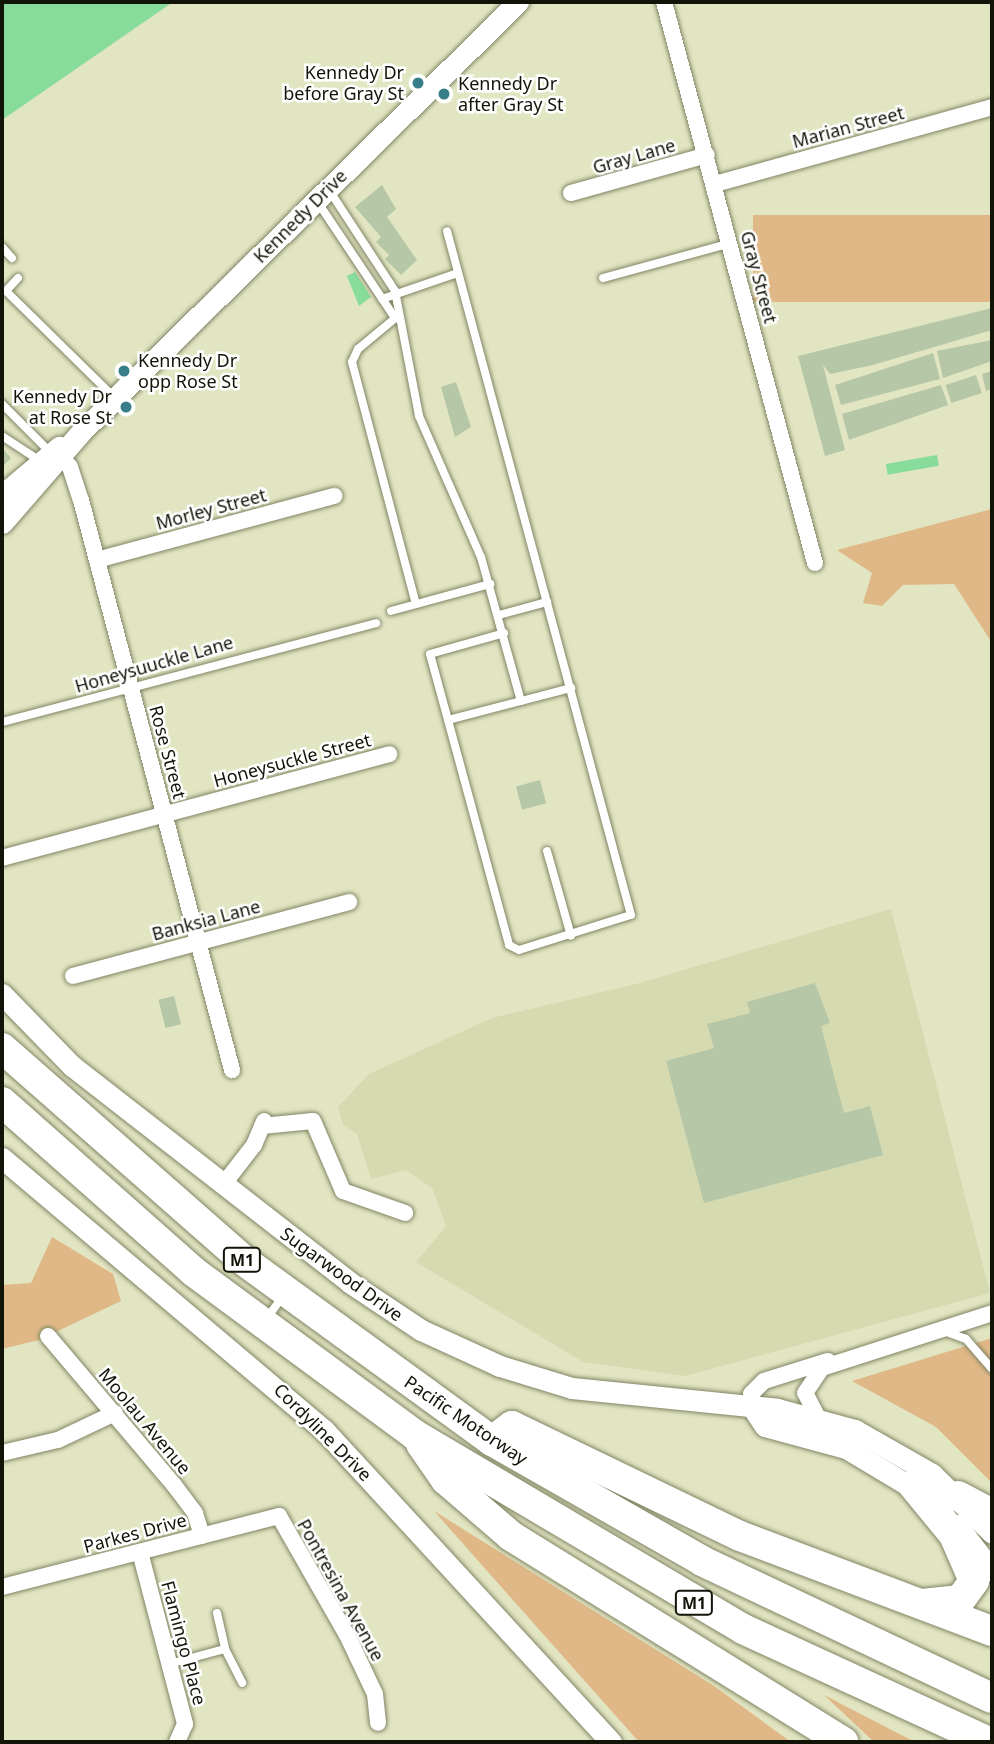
<!DOCTYPE html>
<html>
<head>
<meta charset="utf-8">
<style>
  body { margin:0 }
  #map { position:relative; width:994px; height:1744px; overflow:hidden; background:#e2e5c2; font-family:"Noto Sans",sans-serif }
  div>[style] { position:absolute }
  [style*='--x'] { left:calc(var(--x)*1px); top:calc(var(--y)*1px); width:calc(var(--w)*1px); rotate:calc(var(--a)*1deg) }
  .built>* { inset:0; background:#d6dab1 }
  .green>* { inset:0; background:#e0b887; transform-origin:0 0 }
  .water>* { inset:0; background:#87dc9b; transform-origin:0 0 }
  .building>* { inset:0; background:#b6c7a8; transform-origin:0 0 }
  .roads { filter:drop-shadow(0 0 2px #828565) drop-shadow(0 0 2px #828565) }
  .service>* { height:8px; margin:-4px; padding:0 4px; transform-origin:4px; border-radius:4px; background:#fff }
  .minor>* { height:16px; margin:-8px; padding:0 8px; transform-origin:8px; border-radius:8px; background:#fff }
  .tertiary>* { height:21px; margin:-10.5px; padding:0 10.5px; transform-origin:10.5px; border-radius:10.5px; background:#fff }
  .motorway>* { height:30px; margin:-15px; padding:0 15px; transform-origin:15px; border-radius:15px; background:#fff }
  .dots>* { width:19px; height:19px; translate:-50% -50%; box-sizing:border-box; border:4px solid #fff; border-radius:50% }
  span { translate:-50% -50%; white-space:nowrap; text-align:center; line-height:1.15; -webkit-text-stroke:5px #fff; paint-order:stroke }
  .shield-label span { padding:2px 5px; background:#fff; border:2px solid; border-radius:5px; -webkit-text-stroke-width:0 }
  .shield-label { font-size:16px; color:#131408; font-weight:700 }
  .poi-label { font-size:18px; color:#131408 }
  .right { translate:-100% -50%; text-align:right }
  .left { translate:0 -50%; text-align:left }
  .street-label { font-size:18px; color:#131408 }
  .frame { position:absolute; inset:0; border:4px solid #131408; pointer-events:none }
</style>
</head>
<body>
<div id="map">
  <div class="built">
    <div style="clip-path:polygon(891px 909px,990px 1293px,685px 1376px,583px 1362px,416px 1262px,446px 1226px,432px 1188px,406px 1170px,371px 1179px,357px 1134px,343px 1125px,338px 1107px,369px 1074px,492px 1018px,636px 984px)"></div>
  </div>
  <div class="green">
    <div style="left:992px;top:215px;width:87px;height:239px;rotate:90deg"></div>
    <div style="clip-path:polygon(992px 509px,992px 643px,954px 584px,903px 585px,882px 606px,863px 603px,872px 573px,837px 550px)"></div>
    <div style="clip-path:polygon(52px 1237px,113px 1274px,121px 1301px,39px 1340px,2px 1349px,2px 1285px,31px 1283px)"></div>
    <div style="clip-path:polygon(992px 1338px,992px 1483px,936px 1427px,852px 1381px)"></div>
    <div style="clip-path:polygon(434px 1511px,714px 1686px,791px 1742px,639px 1742px)"></div>
    <div style="clip-path:polygon(824px 1695px,909px 1739px,919px 1742px,874px 1742px)"></div>
  </div>
  <div class="water">
    <div style="clip-path:polygon(2px 2px,173px 2px,2px 120px)"></div>
    <div style="clip-path:polygon(355px 272px,371px 297px,359px 306px,347px 276px)"></div>
    <div style="left:937px;top:455px;width:11px;height:52px;rotate:80deg"></div>
  </div>
  <div class="building">
    <div style="clip-path:polygon(382px 185px,396px 209px,387px 217px,417px 260px,401px 275px,385px 259px,389px 255px,376px 242px,381px 237px,355px 207px)"></div>
    <div style="clip-path:polygon(992px 308px,992px 330px,873px 365px,830px 374px,823px 365px,845px 450px,825px 456px,798px 356px)"></div>
    <div style="clip-path:polygon(992px 340px,992px 361px,943px 378px,937px 351px)"></div>
    <div style="clip-path:polygon(933px 353px,940px 379px,841px 405px,835px 385px)"></div>
    <div style="clip-path:polygon(992px 371px,992px 389px,986px 391px,982px 374px)"></div>
    <div style="left:976px;top:375px;width:19px;height:32px;rotate:72deg"></div>
    <div style="clip-path:polygon(456px 382px,471px 427px,455px 437px,441px 387px)"></div>
    <div style="clip-path:polygon(941px 385px,948px 405px,849px 440px,842px 414px)"></div>
    <div style="clip-path:polygon(2px 448px,11px 458px,2px 467px)"></div>
    <div style="left:540px;top:780px;width:24px;height:25px;rotate:75deg"></div>
    <div style="clip-path:polygon(815px 983px,830px 1023px,821px 1026px,844px 1113px,870px 1106px,883px 1155px,704px 1203px,666px 1061px,714px 1048px,707px 1024px,750px 1013px,747px 1002px)"></div>
    <div style="left:174px;top:996px;width:29px;height:16px;rotate:76deg"></div>
  </div>
  <div class="roads">
    <div class="service">
      <div style="--x:329;--y:190;--w:121;--a:56.8"></div>
      <div style="--x:395;--y:291;--w:127;--a:79.1"></div>
      <div style="--x:419;--y:416;--w:154;--a:66.3"></div>
      <div style="--x:481;--y:557;--w:149;--a:74.5"></div>
      <div style="--x:521;--y:701;--w:75;--a:165.4"></div>
      <div style="--x:448;--y:720;--w:233;--a:74.8"></div>
      <div style="--x:509;--y:945;--w:11;--a:27"></div>
      <div style="--x:519;--y:950;--w:117;--a:-17.4"></div>
      <div style="--x:631;--y:915;--w:708;--a:-105.06"></div>
      <div style="--x:317;--y:201;--w:141;--a:56.3"></div>
      <div style="--x:2;--y:247;--w:15;--a:48"></div>
      <div style="--x:18;--y:278;--w:18;--a:133"></div>
      <div style="--x:6;--y:291;--w:153;--a:44.5"></div>
      <div style="--x:603;--y:278;--w:133;--a:-15.3"></div>
      <div style="--x:382;--y:299;--w:80;--a:-18.9"></div>
      <div style="--x:399;--y:315;--w:53;--a:140.3"></div>
      <div style="--x:358;--y:349;--w:14;--a:115"></div>
      <div style="--x:352;--y:362;--w:250;--a:75.2"></div>
      <div style="--x:2;--y:404;--w:68;--a:45"></div>
      <div style="--x:2;--y:436;--w:45;--a:33.3"></div>
      <div style="--x:391;--y:611;--w:103;--a:-15.3"></div>
      <div style="--x:499;--y:615;--w:50;--a:-15.2"></div>
      <div style="--x:521;--y:701;--w:52;--a:-14.6"></div>
      <div style="--x:448;--y:720;--w:68;--a:-105.3"></div>
      <div style="--x:430;--y:654;--w:77;--a:-15.8"></div>
      <div style="--x:2;--y:722;--w:387;--a:-14.8"></div>
      <div style="--x:547;--y:851;--w:88;--a:74.2"></div>
      <div style="--x:267;--y:1318;--w:29;--a:-54"></div>
      <div style="--x:944;--y:1331;--w:23;--a:20"></div>
      <div style="--x:966;--y:1339;--w:40;--a:49"></div>
      <div style="--x:217;--y:1613;--w:37;--a:77"></div>
      <div style="--x:169;--y:1664;--w:58;--a:-15"></div>
      <div style="--x:225;--y:1649;--w:38;--a:63"></div>
    </div>
    <div class="minor">
      <div style="--x:664;--y:2;--w:581;--a:74.94"></div>
      <div style="--x:715;--y:184;--w:288;--a:-15.5"></div>
      <div style="--x:571;--y:193;--w:141;--a:-15.6"></div>
      <div style="--x:55;--y:449;--w:23;--a:50"></div>
      <div style="--x:70;--y:467;--w:35;--a:72"></div>
      <div style="--x:81;--y:500;--w:590;--a:75.16"></div>
      <div style="--x:97;--y:560;--w:246;--a:-15.1"></div>
      <div style="--x:2;--y:858;--w:401;--a:-15"></div>
      <div style="--x:73;--y:976;--w:286;--a:-15"></div>
      <div style="--x:262;--y:1126;--w:51;--a:-5.6"></div>
      <div style="--x:313;--y:1121;--w:76;--a:66.8"></div>
      <div style="--x:343;--y:1191;--w:66;--a:19.5"></div>
      <div style="--x:223;--y:1185;--w:51;--a:-52.2"></div>
      <div style="--x:254;--y:1145;--w:26;--a:-67"></div>
      <div style="--x:48;--y:1336;--w:195;--a:49.8"></div>
      <div style="--x:174;--y:1485;--w:35;--a:53"></div>
      <div style="--x:195;--y:1513;--w:24;--a:73"></div>
      <div style="--x:752;--y:1407;--w:13;--a:-94"></div>
      <div style="--x:751;--y:1394;--w:18;--a:-45"></div>
      <div style="--x:764;--y:1381;--w:67;--a:-17.4"></div>
      <div style="--x:818;--y:1418;--w:28;--a:-117"></div>
      <div style="--x:805;--y:1393;--w:30;--a:-56"></div>
      <div style="--x:822;--y:1368;--w:179;--a:-17.9"></div>
      <div style="--x:2;--y:1453;--w:57;--a:-13.1"></div>
      <div style="--x:58;--y:1440;--w:63;--a:-25.3"></div>
      <div style="--x:140;--y:1552;--w:178;--a:75.3"></div>
      <div style="--x:185;--y:1724;--w:20;--a:114"></div>
      <div style="--x:2;--y:1587;--w:286;--a:-14.4"></div>
      <div style="--x:279;--y:1516;--w:137;--a:60.3"></div>
      <div style="--x:347;--y:1635;--w:65;--a:64.6"></div>
      <div style="--x:375;--y:1694;--w:29;--a:84"></div>
    </div>
    <div class="tertiary">
      <div style="--x:2;--y:495;--w:75;--a:-40.1"></div>
      <div style="--x:2;--y:523;--w:122;--a:-49"></div>
      <div style="--x:82;--y:431;--w:612;--a:-44.54"></div>
      <div style="--x:2;--y:994;--w:100;--a:45.8"></div>
      <div style="--x:72;--y:1066;--w:351;--a:37.9"></div>
      <div style="--x:349;--y:1282;--w:87;--a:33.7"></div>
      <div style="--x:421;--y:1330;--w:87;--a:24.5"></div>
      <div style="--x:500;--y:1366;--w:75;--a:17"></div>
      <div style="--x:572;--y:1388;--w:206;--a:5.8"></div>
      <div style="--x:777;--y:1409;--w:81;--a:15.1"></div>
      <div style="--x:855;--y:1430;--w:89;--a:29.7"></div>
      <div style="--x:932;--y:1474;--w:84;--a:44.5"></div>
      <div style="--x:2;--y:1158;--w:423;--a:40.2"></div>
      <div style="--x:325;--y:1431;--w:423;--a:47.4"></div>
      <div style="--x:752;--y:1407;--w:23;--a:56"></div>
      <div style="--x:765;--y:1426;--w:84;--a:15.2"></div>
      <div style="--x:846;--y:1448;--w:90;--a:30.9"></div>
      <div style="--x:957;--y:1525;--w:58;--a:52.7"></div>
    </div>
    <div class="motorway">
      <div style="--x:2;--y:1048;--w:321;--a:41.3"></div>
      <div style="--x:243;--y:1260;--w:308;--a:36"></div>
      <div style="--x:492;--y:1441;--w:242;--a:29.7"></div>
      <div style="--x:702;--y:1561;--w:321;--a:25.3"></div>
      <div style="--x:2;--y:1102;--w:256;--a:41.5"></div>
      <div style="--x:194;--y:1272;--w:275;--a:36.4"></div>
      <div style="--x:415;--y:1435;--w:381;--a:30.6"></div>
      <div style="--x:743;--y:1629;--w:271;--a:24.7"></div>
      <div style="--x:492;--y:1441;--w:25;--a:-37"></div>
      <div style="--x:512;--y:1426;--w:253;--a:25.8"></div>
      <div style="--x:740;--y:1536;--w:269;--a:20.7"></div>
      <div style="--x:421;--y:1444;--w:44;--a:55.2"></div>
      <div style="--x:446;--y:1480;--w:86;--a:40.7"></div>
      <div style="--x:511;--y:1536;--w:391;--a:31.8"></div>
      <div style="--x:913;--y:1485;--w:65;--a:50.6"></div>
      <div style="--x:954;--y:1535;--w:50;--a:66.5"></div>
      <div style="--x:974;--y:1581;--w:24;--a:126"></div>
      <div style="--x:960;--y:1600;--w:38;--a:174"></div>
      <div style="--x:958;--y:1496;--w:38;--a:28"></div>
    </div>
  </div>
  <div class="dots">
    <div style="left:418px;top:83px;background:#377e89"></div>
    <div style="left:444px;top:94px;background:#377e89"></div>
    <div style="left:124px;top:371px;background:#377e89"></div>
    <div style="left:126px;top:407px;background:#377e89"></div>
  </div>
  <div class="shield-label">
    <span style="left:242px;top:1260px">M1</span>
    <span style="left:694px;top:1603px">M1</span>
  </div>
  <div class="poi-label">
    <span class="right" style="left:404px;top:83px">Kennedy Dr<br>before Gray St</span>
    <span class="left" style="left:458px;top:94px">Kennedy Dr<br>after Gray St</span>
    <span class="left" style="left:138px;top:371px">Kennedy Dr<br>opp Rose St</span>
    <span class="right" style="left:112px;top:407px">Kennedy Dr<br>at Rose St</span>
  </div>
  <div class="street-label">
    <span style="left:848px;top:127px;rotate:-15deg">Marian Street</span>
    <span style="left:634px;top:156px;rotate:-16deg">Gray Lane</span>
    <span style="left:300px;top:216px;rotate:-45deg">Kennedy Drive</span>
    <span style="left:759px;top:277px;rotate:75deg">Gray Street</span>
    <span style="left:211px;top:509px;rotate:-15deg">Morley Street</span>
    <span style="left:154px;top:664px;rotate:-16deg">Honeysuuckle Lane</span>
    <span style="left:168px;top:752px;rotate:75deg">Rose Street</span>
    <span style="left:292px;top:760px;rotate:-15deg">Honeysuckle Street</span>
    <span style="left:206px;top:920px;rotate:-15deg">Banksia Lane</span>
    <span style="left:342px;top:1274px;rotate:36deg">Sugarwood Drive</span>
    <span style="left:466px;top:1420px;rotate:34deg">Pacific Motorway</span>
    <span style="left:145px;top:1421px;rotate:50deg">Moolau Avenue</span>
    <span style="left:323px;top:1432px;rotate:45deg">Cordyline Drive</span>
    <span style="left:135px;top:1533px;rotate:-15deg">Parkes Drive</span>
    <span style="left:341px;top:1590px;rotate:61deg">Pontresina Avenue</span>
    <span style="left:184px;top:1643px;rotate:75deg">Flamingo Place</span>
  </div>
  <div class="frame"></div>
</div>
</body>
</html>
